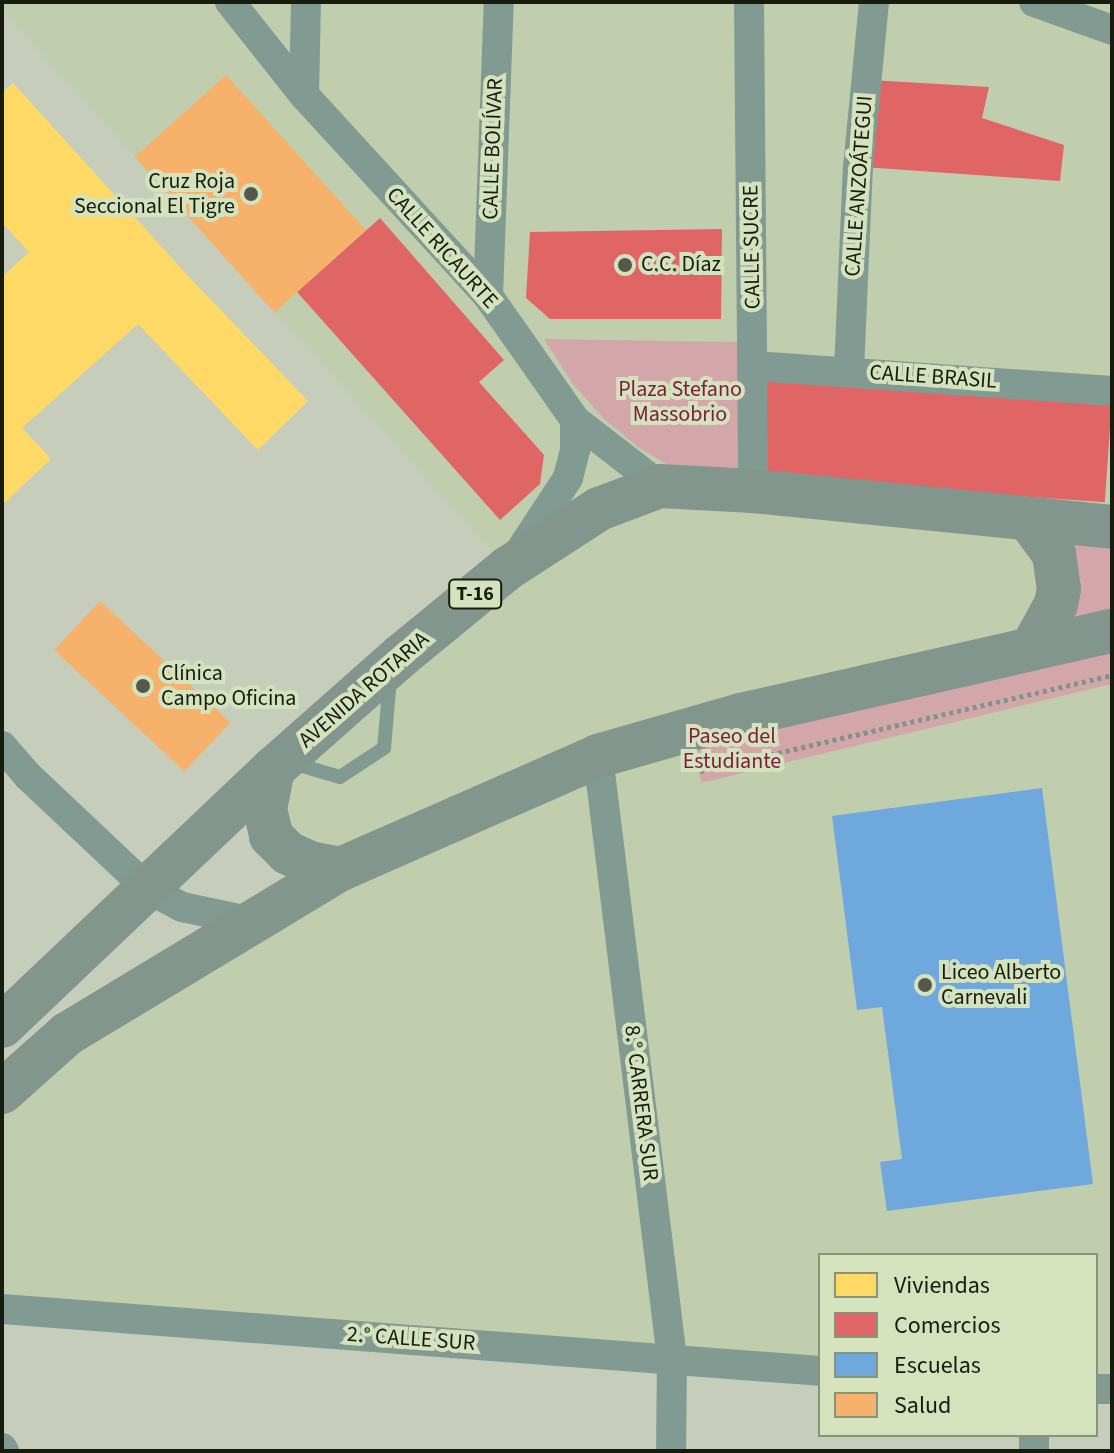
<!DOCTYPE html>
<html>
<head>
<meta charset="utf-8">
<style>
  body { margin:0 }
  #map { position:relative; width:1114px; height:1453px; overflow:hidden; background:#c6cdba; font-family:"Source Sans 3",sans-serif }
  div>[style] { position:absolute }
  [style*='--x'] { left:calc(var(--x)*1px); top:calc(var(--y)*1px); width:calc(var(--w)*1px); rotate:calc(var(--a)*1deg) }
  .built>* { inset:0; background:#c0cead }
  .green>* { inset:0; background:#d3a7a9 }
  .homes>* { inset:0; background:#ffd966 }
  .shops>* { inset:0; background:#e06666; transform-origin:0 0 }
  .schools>* { inset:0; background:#6fa8dc }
  .health>* { inset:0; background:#f6b26b; transform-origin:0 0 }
  .path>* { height:5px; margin-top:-2.5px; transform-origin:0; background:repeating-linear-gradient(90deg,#82938a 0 4px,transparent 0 8px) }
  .service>* { height:14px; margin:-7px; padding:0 7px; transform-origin:7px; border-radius:7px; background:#819b93 }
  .minor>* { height:30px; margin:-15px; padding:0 15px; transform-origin:15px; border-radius:15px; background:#819b93 }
  .trunk>* { height:44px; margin:-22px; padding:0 22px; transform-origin:22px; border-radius:22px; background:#83968d }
  .dots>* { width:22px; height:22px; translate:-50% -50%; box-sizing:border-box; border:4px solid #d4e2be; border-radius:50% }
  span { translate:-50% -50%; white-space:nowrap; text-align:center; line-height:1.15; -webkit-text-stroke:8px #d4e2be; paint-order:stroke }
  .shield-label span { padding:2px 6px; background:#d4e2be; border:2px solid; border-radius:6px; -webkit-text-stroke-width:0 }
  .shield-label { font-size:20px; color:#171c0f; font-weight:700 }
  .street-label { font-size:22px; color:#171c0f }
  .poi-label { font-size:22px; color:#171c0f }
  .right { translate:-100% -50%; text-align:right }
  .left { translate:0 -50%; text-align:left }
  .park-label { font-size:22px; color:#7e1b3d }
  .frame { position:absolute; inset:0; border:4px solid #171c0f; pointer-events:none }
  .legend { position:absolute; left:818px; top:1253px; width:280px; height:184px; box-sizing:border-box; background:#d4e2be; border:2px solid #889378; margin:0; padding:10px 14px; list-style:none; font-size:24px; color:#171c0f }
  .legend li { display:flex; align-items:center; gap:16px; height:40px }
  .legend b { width:40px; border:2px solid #889378 }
</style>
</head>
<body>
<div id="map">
  <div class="built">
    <div style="clip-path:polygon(2px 2px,1112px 2px,1112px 1380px,1096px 1379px,1096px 1255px,820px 1255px,820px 1358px,2px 1299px,2px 1105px,70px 1042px,348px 876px,305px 854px,271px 795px,509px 570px,2px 10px)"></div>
  </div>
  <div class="green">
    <div style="clip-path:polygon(544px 339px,740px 342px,741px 475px,702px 473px,666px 464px,638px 447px,604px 419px,573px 384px)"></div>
    <div style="clip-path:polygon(1112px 526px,1112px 684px,701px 783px,690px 731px,1033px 646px,1054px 554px)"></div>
  </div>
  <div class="homes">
    <div style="clip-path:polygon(13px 83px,188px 276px,308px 401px,258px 450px,138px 324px,22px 428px,51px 459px,2px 505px,2px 277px,29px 252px,2px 223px,2px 93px)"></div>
  </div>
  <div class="shops">
    <div style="clip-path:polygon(870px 80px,989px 87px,982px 118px,1064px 145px,1060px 181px,863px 167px)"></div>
    <div style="clip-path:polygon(380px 218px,504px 360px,479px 382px,544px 455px,540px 484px,500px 520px,297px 292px)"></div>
    <div style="clip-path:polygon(722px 229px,721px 319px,550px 319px,526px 298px,530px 232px)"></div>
    <div style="left:761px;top:373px;width:352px;height:105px;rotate:4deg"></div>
  </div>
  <div class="schools">
    <div style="clip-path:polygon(1042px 788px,1093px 1184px,887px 1211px,880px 1162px,902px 1159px,882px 1007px,857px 1010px,832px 816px)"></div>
  </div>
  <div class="health">
    <div style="left:226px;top:75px;width:209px;height:123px;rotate:48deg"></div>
    <div style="left:100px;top:601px;width:178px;height:67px;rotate:43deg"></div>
  </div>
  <div class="path">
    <div style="--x:697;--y:760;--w:11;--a:75"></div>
    <div style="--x:700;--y:771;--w:423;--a:-13.1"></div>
  </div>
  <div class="service">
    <div style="--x:289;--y:762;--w:53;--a:16.4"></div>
    <div style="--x:340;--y:777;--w:53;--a:-33.4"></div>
    <div style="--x:384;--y:748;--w:69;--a:-85"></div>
  </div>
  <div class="minor">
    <div style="--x:230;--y:2;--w:119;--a:51.5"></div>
    <div style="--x:304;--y:95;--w:273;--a:47.5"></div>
    <div style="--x:488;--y:296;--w:151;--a:54.9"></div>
    <div style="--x:575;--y:420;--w:108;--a:37.8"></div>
    <div style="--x:749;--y:2;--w:489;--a:89.5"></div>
    <div style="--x:1034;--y:2;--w:83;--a:19.7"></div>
    <div style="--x:304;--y:95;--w:93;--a:-88.8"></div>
    <div style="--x:488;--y:296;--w:294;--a:-87.9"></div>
    <div style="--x:754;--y:366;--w:359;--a:4"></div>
    <div style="--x:849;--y:371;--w:203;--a:-87.5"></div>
    <div style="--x:858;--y:168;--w:167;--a:-84.5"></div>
    <div style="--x:518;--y:554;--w:91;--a:-56.7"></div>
    <div style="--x:568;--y:478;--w:29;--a:-76"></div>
    <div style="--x:575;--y:450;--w:30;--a:-90"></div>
    <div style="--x:2;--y:746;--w:40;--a:49"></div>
    <div style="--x:28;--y:776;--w:165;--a:43.3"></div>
    <div style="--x:148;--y:889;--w:38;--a:28"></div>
    <div style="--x:182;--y:907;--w:74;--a:11.8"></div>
    <div style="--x:598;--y:756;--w:608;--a:83"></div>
    <div style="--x:672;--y:1359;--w:92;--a:90.6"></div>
    <div style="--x:2;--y:1309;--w:820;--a:4.33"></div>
    <div style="--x:1096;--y:1389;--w:16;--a:0"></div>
    <div style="--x:1034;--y:1435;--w:16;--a:90"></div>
    <div style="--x:2;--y:1448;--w:4;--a:56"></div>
  </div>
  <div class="trunk">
    <div style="--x:1030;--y:521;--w:41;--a:54"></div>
    <div style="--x:1054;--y:554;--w:35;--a:82"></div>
    <div style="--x:1059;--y:589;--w:15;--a:101"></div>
    <div style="--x:1056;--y:604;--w:48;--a:118.7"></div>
    <div style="--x:273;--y:769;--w:41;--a:101.3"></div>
    <div style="--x:265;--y:809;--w:28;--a:77"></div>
    <div style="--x:271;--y:836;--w:24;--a:45"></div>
    <div style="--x:288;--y:853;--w:24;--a:24"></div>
    <div style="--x:310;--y:863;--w:32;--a:11"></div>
    <div style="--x:2;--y:1026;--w:373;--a:-43.5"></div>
    <div style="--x:273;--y:769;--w:172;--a:-41.5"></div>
    <div style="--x:402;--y:655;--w:137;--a:-39.4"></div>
    <div style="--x:508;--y:568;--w:108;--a:-33"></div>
    <div style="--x:599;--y:509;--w:65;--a:-20.7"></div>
    <div style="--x:660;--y:486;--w:93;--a:3.1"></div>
    <div style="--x:753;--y:491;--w:361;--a:5.7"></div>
    <div style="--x:2;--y:1092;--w:87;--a:-41.7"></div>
    <div style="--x:67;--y:1034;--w:320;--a:-31.1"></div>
    <div style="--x:341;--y:869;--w:281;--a:-23.7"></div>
    <div style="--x:598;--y:756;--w:149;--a:-16"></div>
    <div style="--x:741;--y:715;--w:380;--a:-12.8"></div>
  </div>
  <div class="dots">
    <div style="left:251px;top:194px;background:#545a4b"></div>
    <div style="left:625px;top:265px;background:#545a4b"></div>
    <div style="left:143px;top:686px;background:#545a4b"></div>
    <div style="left:925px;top:985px;background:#545a4b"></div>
  </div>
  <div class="shield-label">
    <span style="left:475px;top:594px">T-16</span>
  </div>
  <div class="street-label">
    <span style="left:493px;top:149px;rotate:-88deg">CALLE BOLÍVAR</span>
    <span style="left:859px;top:186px;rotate:-86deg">CALLE ANZOÁTEGUI</span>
    <span style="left:752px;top:247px;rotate:-91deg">CALLE SUCRE</span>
    <span style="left:442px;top:248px;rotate:48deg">CALLE RICAURTE</span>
    <span style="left:933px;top:377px;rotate:4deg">CALLE BRASIL</span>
    <span style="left:364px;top:690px;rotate:-41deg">AVENIDA ROTARIA</span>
    <span style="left:641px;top:1103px;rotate:83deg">8.° CARRERA SUR</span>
    <span style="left:411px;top:1339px;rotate:4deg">2.° CALLE SUR</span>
  </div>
  <div class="poi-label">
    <span class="right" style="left:235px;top:194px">Cruz Roja<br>Seccional El Tigre</span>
    <span class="left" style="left:641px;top:265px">C.C. Díaz</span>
    <span class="left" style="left:161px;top:686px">Clínica<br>Campo Oficina</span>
    <span class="left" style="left:941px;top:985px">Liceo Alberto<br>Carnevali</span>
  </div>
  <div class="park-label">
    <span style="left:680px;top:402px">Plaza Stefano<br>Massobrio</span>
    <span style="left:732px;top:749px">Paseo del<br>Estudiante</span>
  </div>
  <div class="frame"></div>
  <ul class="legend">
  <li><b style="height:22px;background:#ffd966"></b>Viviendas</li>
  <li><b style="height:22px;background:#e06666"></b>Comercios</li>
  <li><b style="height:22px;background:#6fa8dc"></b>Escuelas</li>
  <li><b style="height:22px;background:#f6b26b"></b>Salud</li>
  </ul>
</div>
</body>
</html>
